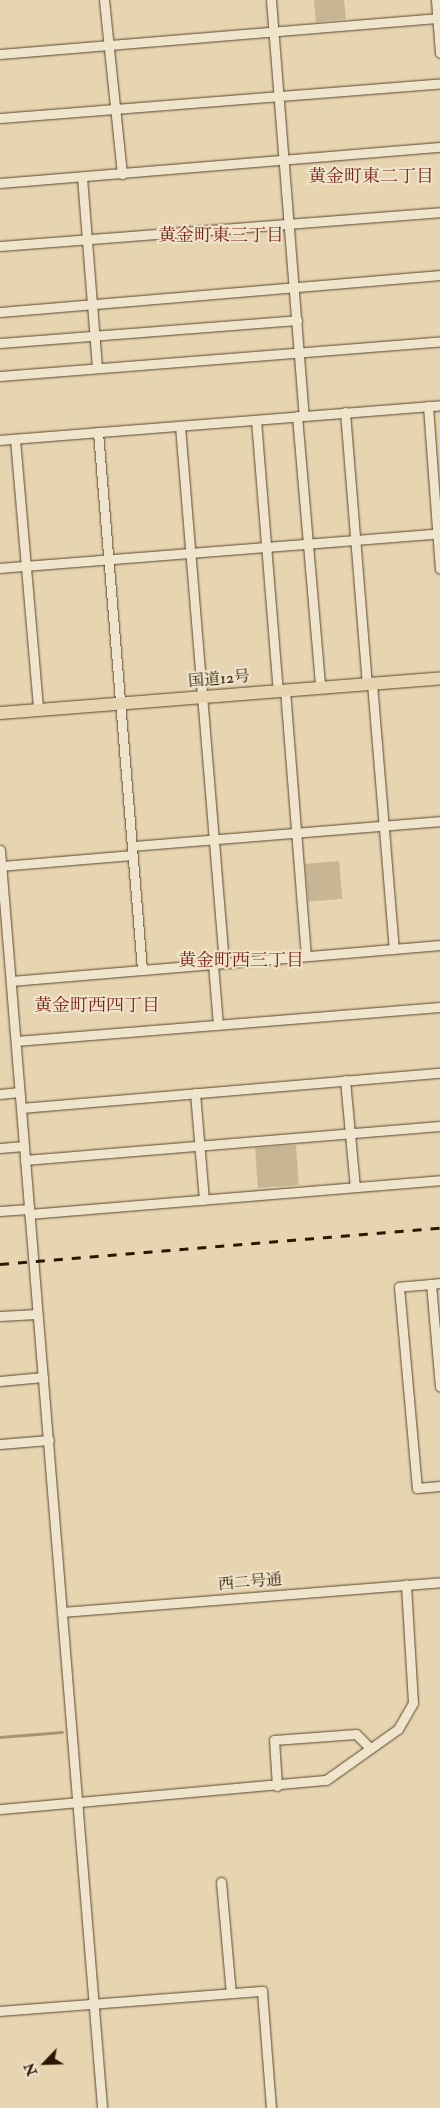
<!DOCTYPE html>
<html>
<head>
<meta charset="utf-8">
<style>
  body { margin:0 }
  #map { position:relative; width:440px; height:2108px; overflow:hidden; background:#e7d5b1; font-family:"IM FELL Double Pica","Noto Serif JP",serif }
  div>[style] { position:absolute }
  [style*='--x'] { left:calc(var(--x)*1px); top:calc(var(--y)*1px); width:calc(var(--w)*1px); rotate:calc(var(--a)*1deg) }
  .green>* { inset:0; background:#c7b593; transform-origin:0 0 }
  .stream>* { height:2.5px; margin:-1.25px; padding:0 1.25px; transform-origin:1.25px; border-radius:1.25px; background:#a79475 }
  .roads { filter:drop-shadow(0 0 1px #5a462c) drop-shadow(0 0 1px #5a462c) }
  .minor>* { height:9px; margin:-4.5px; padding:0 4.5px; transform-origin:4.5px; border-radius:4.5px; background:#efe4cc }
  .highway>* { height:12px; margin:-6px; padding:0 6px; transform-origin:6px; border-radius:6px; background:#e7d5b1 }
  .rail>* { height:2.5px; margin-top:-1.25px; transform-origin:0; background:repeating-linear-gradient(90deg,#2b1700 0 9px,transparent 0 18px) }
  span { translate:-50% -50%; white-space:nowrap; text-align:center; line-height:1.15; -webkit-text-stroke:4px #efe4cc; paint-order:stroke }
  .street-label { font-size:16px; color:#2b1700 }
  .neighbourhood-label { font-size:18px; color:#7a1f14 }
  .north { position:absolute; left:20px; top:2038px; width:50px; height:50px; -webkit-text-stroke:4px #efe4cc; paint-order:stroke; rotate:246deg; font-size:14px; font-weight:700; line-height:20px; text-align:center; color:#2b1700 }
  .north::after { content:''; display:block; margin:auto; width:18px; height:22px; background:#2b1700; clip-path:polygon(50% 0,100% 100%,50% 72%,0 100%) }
</style>
</head>
<body>
<div id="map">
  <div class="green">
    <div style="clip-path:polygon(314px 0,344px 0,346px 19px,316px 22px)"></div>
    <div style="left:339px;top:861px;width:38px;height:34px;rotate:85deg"></div>
    <div style="left:296px;top:1145px;width:40px;height:41px;rotate:86deg"></div>
  </div>
  <div class="stream">
    <div style="--x:0;--y:1737;--w:62;--a:-4.6"></div>
  </div>
  <div class="roads">
    <div class="minor">
      <div style="--x:104;--y:0;--w:175;--a:84.1"></div>
      <div style="--x:271;--y:0;--w:417;--a:85.5"></div>
      <div style="--x:436;--y:0;--w:53;--a:85.7"></div>
      <div style="--x:0;--y:54;--w:441;--a:-4.7"></div>
      <div style="--x:0;--y:118;--w:441;--a:-4.5"></div>
      <div style="--x:82;--y:177;--w:191;--a:85.5"></div>
      <div style="--x:0;--y:183;--w:441;--a:-4.7"></div>
      <div style="--x:0;--y:246;--w:441;--a:-4.4"></div>
      <div style="--x:0;--y:312;--w:442;--a:-4.8"></div>
      <div style="--x:0;--y:343;--w:298;--a:-4.4"></div>
      <div style="--x:0;--y:376;--w:441;--a:-4.5"></div>
      <div style="--x:428;--y:406;--w:163;--a:85.8"></div>
      <div style="--x:345;--y:412;--w:272;--a:85.4"></div>
      <div style="--x:297;--y:416;--w:272;--a:85.1"></div>
      <div style="--x:256;--y:420;--w:272;--a:85.4"></div>
      <div style="--x:180;--y:426;--w:539;--a:85.32"></div>
      <div style="--x:98;--y:432;--w:540;--a:85.32"></div>
      <div style="--x:15;--y:439;--w:272;--a:85.1"></div>
      <div style="--x:0;--y:440;--w:441;--a:-4.5"></div>
      <div style="--x:0;--y:568;--w:441;--a:-4.5"></div>
      <div style="--x:372;--y:683;--w:267;--a:85.3"></div>
      <div style="--x:285;--y:690;--w:267;--a:85.5"></div>
      <div style="--x:132;--y:846;--w:309;--a:-4.6"></div>
      <div style="--x:0;--y:850;--w:1262;--a:85.36"></div>
      <div style="--x:1;--y:866;--w:130;--a:-4.8"></div>
      <div style="--x:213;--y:964;--w:61;--a:85.3"></div>
      <div style="--x:11;--y:981;--w:431;--a:-4.8"></div>
      <div style="--x:16;--y:1041;--w:425;--a:-4.6"></div>
      <div style="--x:345;--y:1080;--w:107;--a:84.7"></div>
      <div style="--x:195;--y:1093;--w:107;--a:85.2"></div>
      <div style="--x:0;--y:1094;--w:19;--a:-6"></div>
      <div style="--x:21;--y:1108;--w:420;--a:-4.8"></div>
      <div style="--x:0;--y:1148;--w:24;--a:-5"></div>
      <div style="--x:25;--y:1160;--w:416;--a:-4.7"></div>
      <div style="--x:0;--y:1211;--w:29;--a:-4"></div>
      <div style="--x:29;--y:1214;--w:412;--a:-4.7"></div>
      <div style="--x:440;--y:1283;--w:9;--a:174"></div>
      <div style="--x:431;--y:1284;--w:103;--a:85"></div>
      <div style="--x:431;--y:1284;--w:32;--a:175"></div>
      <div style="--x:399;--y:1287;--w:202;--a:84.9"></div>
      <div style="--x:417;--y:1488;--w:23;--a:-5"></div>
      <div style="--x:0;--y:1316;--w:37;--a:-3"></div>
      <div style="--x:0;--y:1381;--w:43;--a:-5.3"></div>
      <div style="--x:0;--y:1444;--w:49;--a:-4.7"></div>
      <div style="--x:63;--y:1612;--w:378;--a:-4.5"></div>
      <div style="--x:277;--y:1786;--w:46;--a:-93.7"></div>
      <div style="--x:274;--y:1740;--w:82;--a:-4.2"></div>
      <div style="--x:356;--y:1734;--w:20;--a:45"></div>
      <div style="--x:0;--y:1809;--w:327;--a:-5.1"></div>
      <div style="--x:326;--y:1780;--w:88;--a:-35.3"></div>
      <div style="--x:398;--y:1729;--w:30;--a:-60"></div>
      <div style="--x:413;--y:1703;--w:119;--a:-93.4"></div>
      <div style="--x:221;--y:1882;--w:111;--a:84.9"></div>
      <div style="--x:0;--y:2011;--w:263;--a:-4.4"></div>
      <div style="--x:262;--y:1991;--w:117;--a:85.6"></div>
    </div>
    <div class="highway">
      <div style="--x:0;--y:713;--w:441;--a:-4.5"></div>
    </div>
  </div>
  <div class="rail">
    <div style="--x:0;--y:1264;--w:441;--a:-4.7"></div>
  </div>
  <div class="street-label">
    <span style="left:219px;top:679px;rotate:-5deg">国道12号</span>
    <span style="left:250px;top:1582px;rotate:-5deg">西二号通</span>
  </div>
  <div class="neighbourhood-label">
    <span style="left:371px;top:177px">黄金町東二丁目</span>
    <span style="left:221px;top:236px">黄金町東三丁目</span>
    <span style="left:241px;top:961px">黄金町西三丁目</span>
    <span style="left:97px;top:1006px">黄金町西四丁目</span>
  </div>
  <div class="north">N</div>
</div>
</body>
</html>
